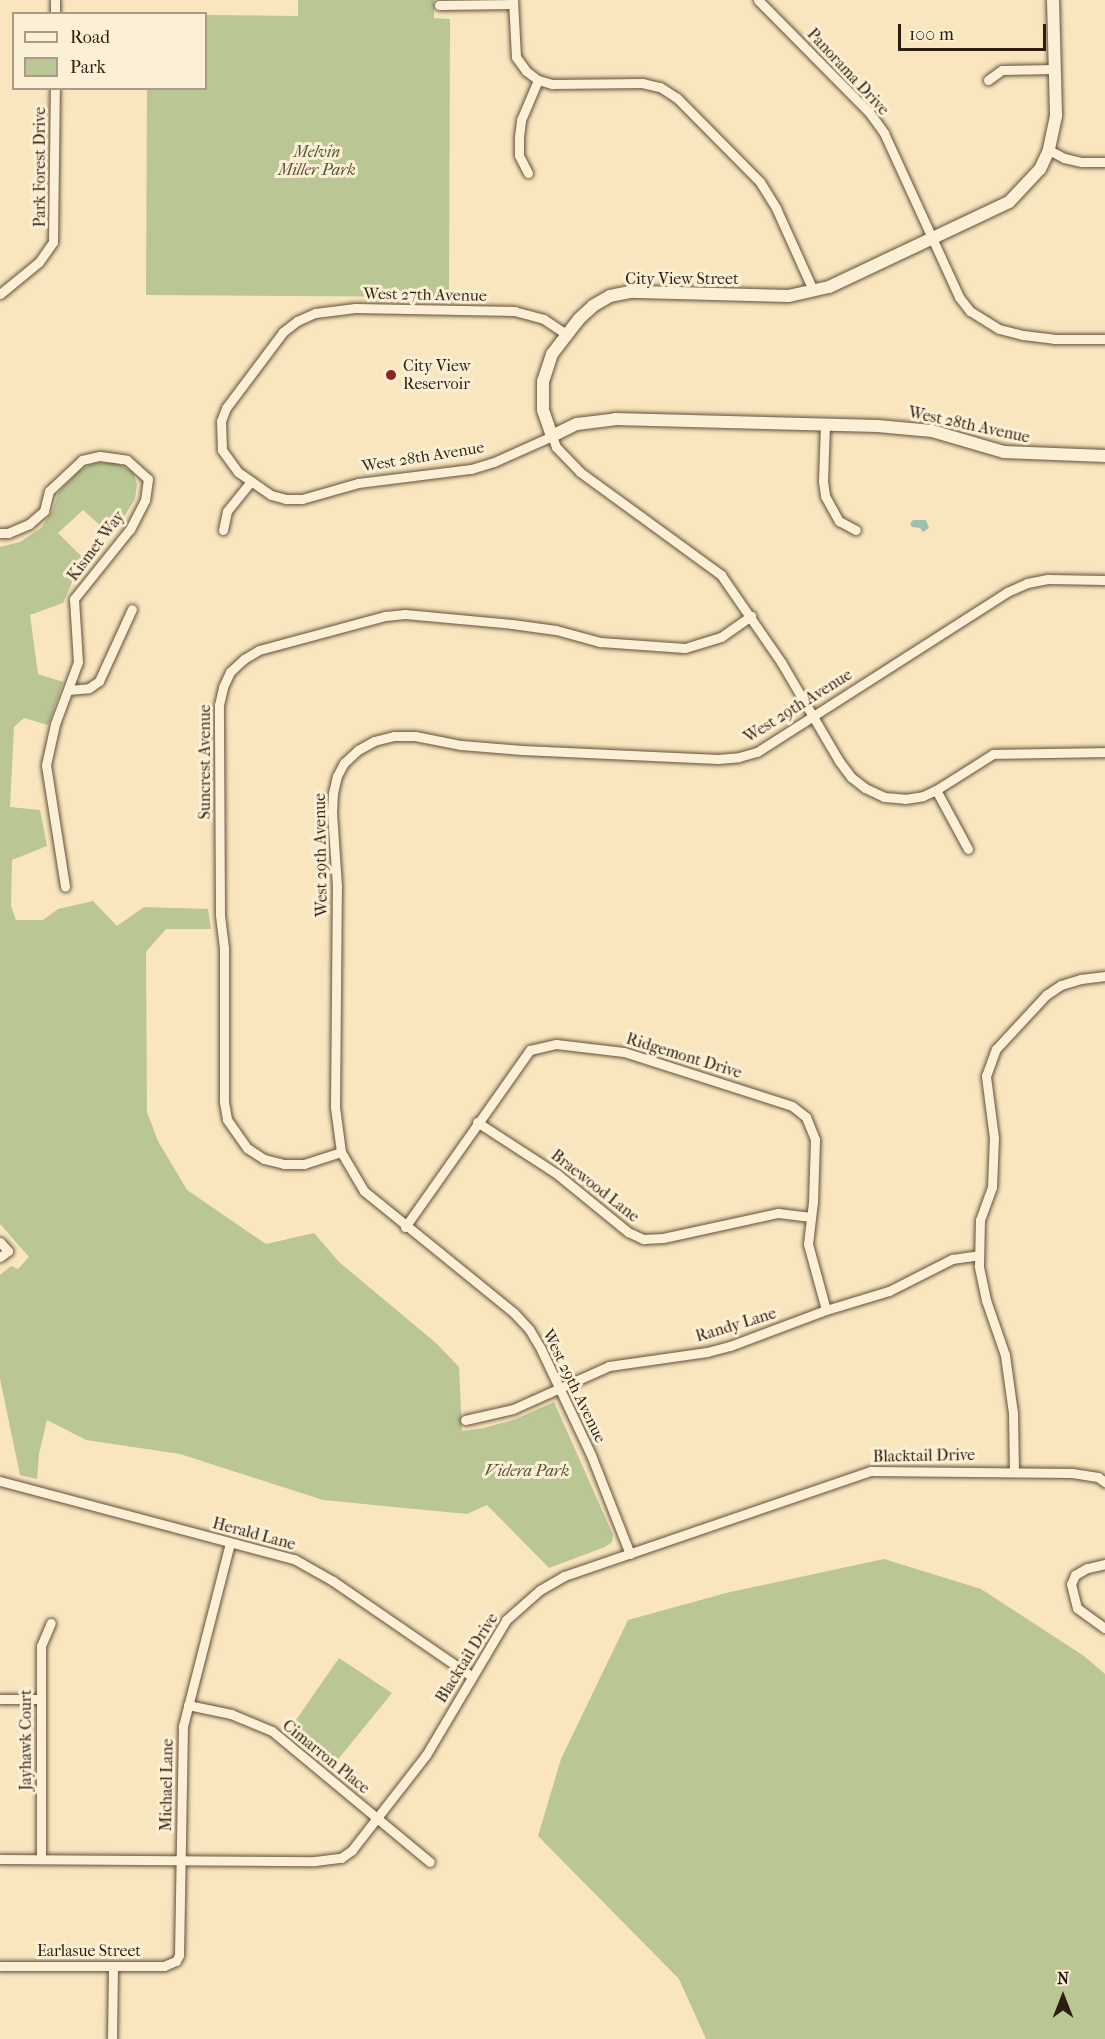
<!DOCTYPE html>
<html>
<head>
<meta charset="utf-8">
<style>
  body { margin:0 }
  #map { position:relative; width:1105px; height:2039px; overflow:hidden; background:#f9e6be; font-family:"IM FELL French Canon",serif }
  div>[style] { position:absolute }
  [style*='--x'] { left:calc(var(--x)*1px); top:calc(var(--y)*1px); width:calc(var(--w)*1px); rotate:calc(var(--a)*1deg) }
  .green>* { inset:0; background:#bac694 }
  .water>* { inset:0; background:#9ec0b1 }
  .roads { filter:drop-shadow(0 0 2px #61503d) drop-shadow(0 0 2px #61503d) }
  .minor>* { height:9px; margin:-4.5px; padding:0 4.5px; transform-origin:4.5px; border-radius:4.5px; background:#fbefd5 }
  .tertiary>* { height:12px; margin:-6px; padding:0 6px; transform-origin:6px; border-radius:6px; background:#fbefd5 }
  .dots>* { width:16px; height:16px; translate:-50% -50%; box-sizing:border-box; border:3px solid #fbefd5; border-radius:50% }
  span { translate:-50% -50%; white-space:nowrap; text-align:center; line-height:1.15; -webkit-text-stroke:6px #fbefd5; paint-order:stroke }
  .street-label { font-size:16px; color:#2e1e12 }
  .park-label { font-size:16px; color:#585039; font-style:italic }
  .poi-label { font-size:16px; color:#2e1e12 }
  .left { translate:0 -50%; text-align:left }
  .legend { position:absolute; left:12px; top:12px; width:195px; height:78px; box-sizing:border-box; background:#fbefd5; border:2px solid #a99b87; margin:0; padding:8px 10px; list-style:none; font-size:18px; color:#2e1e12 }
  .legend li { display:flex; align-items:center; gap:12px; height:30px }
  .legend b { width:30px; border:2px solid #a99b87 }
  .north { position:absolute; left:1033px; top:1967px; width:60px; height:60px; -webkit-text-stroke:4px #fbefd5; paint-order:stroke; rotate:0deg; font-size:16px; font-weight:700; line-height:24px; text-align:center; color:#2e1e12 }
  .north::after { content:''; display:block; margin:auto; width:21px; height:27px; background:#2e1e12; clip-path:polygon(50% 0,100% 100%,50% 72%,0 100%) }
  .scale { position:absolute; left:898px; top:24px; width:148px; height:27px; box-sizing:border-box; border:3px solid #2e1e12; border-top:0; padding-left:8px; font-size:18px; line-height:21px; white-space:nowrap; color:#2e1e12; -webkit-text-stroke:4px #fbefd5; paint-order:stroke }
</style>
</head>
<body>
<div id="map">
  <div class="green">
    <div style="clip-path:polygon(298px 0,434px 0,434px 18px,450px 19px,449px 297px,146px 295px,147px 89px,206px 88px,206px 15px,298px 16px)"></div>
    <div style="clip-path:polygon(94px 463px,116px 463px,133px 472px,137px 484px,135px 499px,112px 536px,83px 510px,58px 533px,87px 562px,74px 578px,63px 603px,30px 615px,38px 674px,63px 682px,48px 725px,24px 718px,14px 727px,10px 807px,40px 810px,47px 846px,12px 860px,11px 906px,16px 920px,43px 920px,58px 909px,93px 901px,117px 926px,144px 907px,208px 909px,211px 929px,166px 929px,146px 952px,147px 1112px,158px 1141px,187px 1190px,266px 1244px,314px 1233px,339px 1262px,436px 1343px,459px 1367px,462px 1431px,484px 1428px,516px 1419px,554px 1402px,613px 1535px,612px 1542px,605px 1547px,549px 1568px,487px 1505px,467px 1514px,323px 1500px,180px 1454px,86px 1440px,47px 1420px,39px 1454px,37px 1479px,20px 1475px,0 1379px,0 1275px,11px 1266px,18px 1269px,29px 1257px,0 1224px,0 547px,20px 542px,41px 528px,53px 510px,58px 493px,79px 471px)"></div>
    <div style="clip-path:polygon(884px 1559px,981px 1589px,1084px 1656px,1105px 1674px,1105px 2039px,706px 2039px,679px 1979px,538px 1836px,561px 1759px,628px 1620px,726px 1593px)"></div>
    <div style="clip-path:polygon(339px 1658px,392px 1693px,331px 1768px,287px 1733px)"></div>
  </div>
  <div class="water">
    <div style="clip-path:polygon(913px 520px,926px 520px,929px 528px,923px 532px,920px 528px,912px 527px,910px 524px)"></div>
  </div>
  <div class="roads">
    <div class="minor">
      <div style="--x:55;--y:0;--w:14;--a:90"></div>
      <div style="--x:513;--y:0;--w:57;--a:87"></div>
      <div style="--x:516;--y:57;--w:17;--a:54"></div>
      <div style="--x:526;--y:71;--w:15;--a:37"></div>
      <div style="--x:758;--y:0;--w:158;--a:45.3"></div>
      <div style="--x:869;--y:112;--w:26;--a:54"></div>
      <div style="--x:884;--y:133;--w:180;--a:65.4"></div>
      <div style="--x:959;--y:297;--w:18;--a:52"></div>
      <div style="--x:970;--y:311;--w:34;--a:32"></div>
      <div style="--x:999;--y:329;--w:25;--a:14"></div>
      <div style="--x:1023;--y:335;--w:31;--a:7"></div>
      <div style="--x:1054;--y:339;--w:51;--a:0"></div>
      <div style="--x:439;--y:5;--w:74;--a:-0.8"></div>
      <div style="--x:988;--y:80;--w:17;--a:-36"></div>
      <div style="--x:1002;--y:70;--w:53;--a:-1.1"></div>
      <div style="--x:1049;--y:150;--w:17;--a:28"></div>
      <div style="--x:1064;--y:158;--w:18;--a:13"></div>
      <div style="--x:1082;--y:162;--w:23;--a:0"></div>
      <div style="--x:528;--y:173;--w:20;--a:-117"></div>
      <div style="--x:519;--y:155;--w:18;--a:-90"></div>
      <div style="--x:519;--y:137;--w:17;--a:-83"></div>
      <div style="--x:521;--y:120;--w:43;--a:-67"></div>
      <div style="--x:538;--y:80;--w:15;--a:16"></div>
      <div style="--x:552;--y:84;--w:90;--a:-0.6"></div>
      <div style="--x:642;--y:83;--w:18;--a:13"></div>
      <div style="--x:660;--y:87;--w:20;--a:33"></div>
      <div style="--x:677;--y:98;--w:118;--a:45.3"></div>
      <div style="--x:760;--y:182;--w:31;--a:58"></div>
      <div style="--x:776;--y:208;--w:90;--a:65.7"></div>
      <div style="--x:0;--y:294;--w:50;--a:-39.4"></div>
      <div style="--x:39;--y:262;--w:24;--a:-55"></div>
      <div style="--x:53;--y:242;--w:154;--a:-89.3"></div>
      <div style="--x:566;--y:334;--w:27;--a:-146"></div>
      <div style="--x:544;--y:319;--w:30;--a:-165"></div>
      <div style="--x:515;--y:311;--w:160;--a:-178.9"></div>
      <div style="--x:355;--y:308;--w:40;--a:172.9"></div>
      <div style="--x:315;--y:313;--w:20;--a:156"></div>
      <div style="--x:297;--y:321;--w:18;--a:142"></div>
      <div style="--x:283;--y:332;--w:95;--a:126.9"></div>
      <div style="--x:226;--y:408;--w:14;--a:111"></div>
      <div style="--x:221;--y:421;--w:29;--a:88"></div>
      <div style="--x:222;--y:450;--w:27;--a:54"></div>
      <div style="--x:238;--y:472;--w:40;--a:34.9"></div>
      <div style="--x:271;--y:495;--w:16;--a:15"></div>
      <div style="--x:286;--y:499;--w:16;--a:0"></div>
      <div style="--x:302;--y:499;--w:58;--a:-15.9"></div>
      <div style="--x:358;--y:483;--w:114;--a:-7.1"></div>
      <div style="--x:471;--y:469;--w:24;--a:-17"></div>
      <div style="--x:494;--y:462;--w:64;--a:-24.1"></div>
      <div style="--x:552;--y:436;--w:12;--a:70"></div>
      <div style="--x:556;--y:447;--w:35;--a:46"></div>
      <div style="--x:580;--y:472;--w:175;--a:36.1"></div>
      <div style="--x:721;--y:575;--w:106;--a:55.4"></div>
      <div style="--x:781;--y:662;--w:115;--a:59.6"></div>
      <div style="--x:839;--y:761;--w:20;--a:53"></div>
      <div style="--x:851;--y:777;--w:18;--a:38"></div>
      <div style="--x:865;--y:788;--w:21;--a:25"></div>
      <div style="--x:884;--y:797;--w:21;--a:5"></div>
      <div style="--x:905;--y:799;--w:18;--a:-9"></div>
      <div style="--x:923;--y:796;--w:14;--a:-25"></div>
      <div style="--x:936;--y:790;--w:67;--a:-32.3"></div>
      <div style="--x:993;--y:754;--w:112;--a:-1"></div>
      <div style="--x:825;--y:424;--w:57;--a:92"></div>
      <div style="--x:823;--y:481;--w:15;--a:82"></div>
      <div style="--x:825;--y:496;--w:29;--a:61"></div>
      <div style="--x:839;--y:521;--w:19;--a:28"></div>
      <div style="--x:223;--y:530;--w:19;--a:-78"></div>
      <div style="--x:227;--y:511;--w:36;--a:-51"></div>
      <div style="--x:0;--y:533;--w:8;--a:0"></div>
      <div style="--x:8;--y:533;--w:23;--a:-23"></div>
      <div style="--x:29;--y:524;--w:20;--a:-41"></div>
      <div style="--x:44;--y:511;--w:21;--a:-76"></div>
      <div style="--x:49;--y:491;--w:45;--a:-43.2"></div>
      <div style="--x:82;--y:460;--w:18;--a:-13"></div>
      <div style="--x:100;--y:456;--w:27;--a:8"></div>
      <div style="--x:127;--y:460;--w:28;--a:42"></div>
      <div style="--x:148;--y:479;--w:21;--a:98"></div>
      <div style="--x:145;--y:500;--w:33;--a:117"></div>
      <div style="--x:130;--y:529;--w:90;--a:128.7"></div>
      <div style="--x:74;--y:599;--w:63;--a:86.4"></div>
      <div style="--x:78;--y:662;--w:66;--a:110.4"></div>
      <div style="--x:55;--y:724;--w:42;--a:102.4"></div>
      <div style="--x:46;--y:765;--w:123;--a:81.1"></div>
      <div style="--x:68;--y:690;--w:21;--a:-5"></div>
      <div style="--x:89;--y:688;--w:12;--a:-35"></div>
      <div style="--x:99;--y:681;--w:79;--a:-65.4"></div>
      <div style="--x:936;--y:790;--w:67;--a:61.5"></div>
      <div style="--x:477;--y:1122;--w:95;--a:33"></div>
      <div style="--x:557;--y:1174;--w:92;--a:39.2"></div>
      <div style="--x:628;--y:1232;--w:17;--a:25"></div>
      <div style="--x:643;--y:1239;--w:20;--a:-3"></div>
      <div style="--x:663;--y:1238;--w:118;--a:-12.3"></div>
      <div style="--x:778;--y:1213;--w:33;--a:7"></div>
      <div style="--x:341;--y:1152;--w:39;--a:162"></div>
      <div style="--x:304;--y:1164;--w:20;--a:180"></div>
      <div style="--x:284;--y:1164;--w:21;--a:-166"></div>
      <div style="--x:264;--y:1159;--w:20;--a:-147"></div>
      <div style="--x:247;--y:1148;--w:35;--a:-125"></div>
      <div style="--x:227;--y:1119;--w:17;--a:-100"></div>
      <div style="--x:224;--y:1102;--w:154;--a:-90"></div>
      <div style="--x:224;--y:948;--w:34;--a:-97"></div>
      <div style="--x:220;--y:914;--w:209;--a:-90.3"></div>
      <div style="--x:219;--y:705;--w:18;--a:-77"></div>
      <div style="--x:223;--y:687;--w:17;--a:-65"></div>
      <div style="--x:230;--y:672;--w:19;--a:-43"></div>
      <div style="--x:244;--y:659;--w:17;--a:-31"></div>
      <div style="--x:259;--y:650;--w:131;--a:-15.1"></div>
      <div style="--x:385;--y:616;--w:20;--a:-6"></div>
      <div style="--x:405;--y:614;--w:107;--a:5.3"></div>
      <div style="--x:512;--y:624;--w:44;--a:7.8"></div>
      <div style="--x:556;--y:630;--w:46;--a:15.3"></div>
      <div style="--x:600;--y:642;--w:85;--a:4"></div>
      <div style="--x:685;--y:648;--w:38;--a:-17"></div>
      <div style="--x:721;--y:637;--w:37;--a:-35"></div>
      <div style="--x:405;--y:1227;--w:217;--a:-54.8"></div>
      <div style="--x:530;--y:1050;--w:27;--a:-13"></div>
      <div style="--x:556;--y:1044;--w:68;--a:6.7"></div>
      <div style="--x:624;--y:1052;--w:176;--a:17.8"></div>
      <div style="--x:792;--y:1106;--w:18;--a:38"></div>
      <div style="--x:806;--y:1117;--w:24;--a:68"></div>
      <div style="--x:815;--y:1139;--w:63;--a:91.8"></div>
      <div style="--x:813;--y:1202;--w:42;--a:96.8"></div>
      <div style="--x:808;--y:1244;--w:68;--a:74.7"></div>
      <div style="--x:0;--y:1242;--w:12;--a:48"></div>
      <div style="--x:8;--y:1251;--w:10;--a:143"></div>
      <div style="--x:465;--y:1420;--w:49;--a:-12.9"></div>
      <div style="--x:513;--y:1409;--w:105;--a:-24.1"></div>
      <div style="--x:609;--y:1366;--w:99;--a:-8.1"></div>
      <div style="--x:707;--y:1352;--w:24;--a:-15"></div>
      <div style="--x:730;--y:1346;--w:103;--a:-20.6"></div>
      <div style="--x:826;--y:1310;--w:66;--a:-16.8"></div>
      <div style="--x:889;--y:1291;--w:71;--a:-26.9"></div>
      <div style="--x:952;--y:1259;--w:27;--a:-8"></div>
      <div style="--x:1014;--y:1471;--w:58;--a:-91"></div>
      <div style="--x:1013;--y:1413;--w:59;--a:-97.9"></div>
      <div style="--x:1005;--y:1355;--w:58;--a:-109.1"></div>
      <div style="--x:986;--y:1300;--w:35;--a:-102"></div>
      <div style="--x:979;--y:1266;--w:46;--a:-88.8"></div>
      <div style="--x:980;--y:1220;--w:35;--a:-70"></div>
      <div style="--x:992;--y:1187;--w:49;--a:-87.7"></div>
      <div style="--x:994;--y:1138;--w:63;--a:-97.4"></div>
      <div style="--x:986;--y:1076;--w:29;--a:-70"></div>
      <div style="--x:996;--y:1049;--w:74;--a:-47.2"></div>
      <div style="--x:1046;--y:995;--w:18;--a:-34"></div>
      <div style="--x:1061;--y:985;--w:21;--a:-17"></div>
      <div style="--x:1081;--y:979;--w:24;--a:-7"></div>
      <div style="--x:0;--y:1481;--w:304;--a:14.9"></div>
      <div style="--x:294;--y:1559;--w:45;--a:29.4"></div>
      <div style="--x:333;--y:1581;--w:168;--a:34.5"></div>
      <div style="--x:630;--y:1554;--w:106;--a:-111.5"></div>
      <div style="--x:591;--y:1455;--w:117;--a:-115.3"></div>
      <div style="--x:541;--y:1349;--w:23;--a:-121"></div>
      <div style="--x:529;--y:1329;--w:23;--a:-133"></div>
      <div style="--x:513;--y:1312;--w:192;--a:-140.9"></div>
      <div style="--x:364;--y:1191;--w:45;--a:-120.5"></div>
      <div style="--x:341;--y:1152;--w:45;--a:-97.6"></div>
      <div style="--x:335;--y:1107;--w:221;--a:-89.5"></div>
      <div style="--x:337;--y:886;--w:74;--a:-93.9"></div>
      <div style="--x:332;--y:812;--w:19;--a:-87"></div>
      <div style="--x:333;--y:793;--w:17;--a:-77"></div>
      <div style="--x:337;--y:776;--w:15;--a:-62"></div>
      <div style="--x:344;--y:763;--w:19;--a:-43"></div>
      <div style="--x:358;--y:750;--w:18;--a:-29"></div>
      <div style="--x:374;--y:741;--w:21;--a:-14"></div>
      <div style="--x:394;--y:736;--w:21;--a:0"></div>
      <div style="--x:415;--y:736;--w:47;--a:11.1"></div>
      <div style="--x:461;--y:745;--w:61;--a:4.7"></div>
      <div style="--x:522;--y:750;--w:196;--a:2.6"></div>
      <div style="--x:718;--y:759;--w:21;--a:-5"></div>
      <div style="--x:739;--y:757;--w:19;--a:-16"></div>
      <div style="--x:757;--y:752;--w:297;--a:-32.6"></div>
      <div style="--x:1007;--y:592;--w:22;--a:-24"></div>
      <div style="--x:1027;--y:583;--w:21;--a:-11"></div>
      <div style="--x:1048;--y:579;--w:57;--a:1"></div>
      <div style="--x:1105;--y:1564;--w:18;--a:167"></div>
      <div style="--x:1087;--y:1568;--w:14;--a:150"></div>
      <div style="--x:1075;--y:1575;--w:10;--a:114"></div>
      <div style="--x:1071;--y:1584;--w:25;--a:76"></div>
      <div style="--x:1077;--y:1608;--w:34;--a:36"></div>
      <div style="--x:0;--y:1699;--w:41;--a:0"></div>
      <div style="--x:188;--y:1705;--w:44;--a:11.8"></div>
      <div style="--x:231;--y:1714;--w:44;--a:22.5"></div>
      <div style="--x:272;--y:1731;--w:205;--a:39.7"></div>
      <div style="--x:0;--y:1859;--w:315;--a:0.4"></div>
      <div style="--x:315;--y:1861;--w:26;--a:-7"></div>
      <div style="--x:341;--y:1858;--w:14;--a:-36"></div>
      <div style="--x:352;--y:1850;--w:120;--a:-52.1"></div>
      <div style="--x:426;--y:1755;--w:157;--a:-59.3"></div>
      <div style="--x:506;--y:1620;--w:45;--a:-41.4"></div>
      <div style="--x:540;--y:1590;--w:28;--a:-30"></div>
      <div style="--x:564;--y:1576;--w:324;--a:-18.9"></div>
      <div style="--x:871;--y:1471;--w:201;--a:0.6"></div>
      <div style="--x:1072;--y:1473;--w:26;--a:9"></div>
      <div style="--x:1098;--y:1477;--w:9;--a:36"></div>
      <div style="--x:41;--y:1859;--w:213;--a:-90"></div>
      <div style="--x:41;--y:1646;--w:25;--a:-67"></div>
      <div style="--x:0;--y:1966;--w:164;--a:0"></div>
      <div style="--x:164;--y:1966;--w:13;--a:-23"></div>
      <div style="--x:176;--y:1961;--w:7;--a:-63"></div>
      <div style="--x:179;--y:1955;--w:229;--a:-89"></div>
      <div style="--x:183;--y:1726;--w:189;--a:-75.6"></div>
      <div style="--x:112;--y:2039;--w:73;--a:-89.2"></div>
    </div>
    <div class="tertiary">
      <div style="--x:1053;--y:0;--w:116;--a:88.5"></div>
      <div style="--x:1056;--y:116;--w:35;--a:102"></div>
      <div style="--x:1049;--y:150;--w:21;--a:115"></div>
      <div style="--x:1040;--y:169;--w:45;--a:133.2"></div>
      <div style="--x:1009;--y:202;--w:199;--a:154.7"></div>
      <div style="--x:829;--y:287;--w:42;--a:167.6"></div>
      <div style="--x:788;--y:296;--w:158;--a:-178.5"></div>
      <div style="--x:630;--y:292;--w:20;--a:169"></div>
      <div style="--x:610;--y:296;--w:20;--a:150"></div>
      <div style="--x:593;--y:306;--w:19;--a:137"></div>
      <div style="--x:579;--y:319;--w:44;--a:127.6"></div>
      <div style="--x:552;--y:354;--w:28;--a:108"></div>
      <div style="--x:543;--y:381;--w:29;--a:90"></div>
      <div style="--x:543;--y:410;--w:28;--a:71"></div>
      <div style="--x:552;--y:436;--w:28;--a:-26"></div>
      <div style="--x:577;--y:424;--w:38;--a:-7"></div>
      <div style="--x:615;--y:419;--w:263;--a:1.5"></div>
      <div style="--x:878;--y:426;--w:54;--a:5.3"></div>
      <div style="--x:932;--y:431;--w:75;--a:16.3"></div>
      <div style="--x:1004;--y:452;--w:101;--a:2.3"></div>
    </div>
  </div>
  <div class="dots">
    <div style="left:391px;top:375px;background:#8f2418"></div>
  </div>
  <div class="street-label">
    <span style="left:848px;top:72px;rotate:47deg">Panorama Drive</span>
    <span style="left:40px;top:167px;rotate:-90deg">Park Forest Drive</span>
    <span style="left:682px;top:279px">City View Street</span>
    <span style="left:425px;top:295px;rotate:1deg">West 27th Avenue</span>
    <span style="left:969px;top:425px;rotate:12deg">West 28th Avenue</span>
    <span style="left:423px;top:457px;rotate:-9deg">West 28th Avenue</span>
    <span style="left:96px;top:546px;rotate:-53deg">Kismet Way</span>
    <span style="left:798px;top:706px;rotate:-32deg">West 29th Avenue</span>
    <span style="left:205px;top:762px;rotate:-90deg">Suncrest Avenue</span>
    <span style="left:321px;top:855px;rotate:-91deg">West 29th Avenue</span>
    <span style="left:684px;top:1056px;rotate:17deg">Ridgemont Drive</span>
    <span style="left:595px;top:1186px;rotate:38deg">Braewood Lane</span>
    <span style="left:736px;top:1325px;rotate:-17deg">Randy Lane</span>
    <span style="left:574px;top:1386px;rotate:64deg">West 29th Avenue</span>
    <span style="left:924px;top:1456px;rotate:-1deg">Blacktail Drive</span>
    <span style="left:254px;top:1534px;rotate:15deg">Herald Lane</span>
    <span style="left:467px;top:1658px;rotate:-58deg">Blacktail Drive</span>
    <span style="left:26px;top:1740px;rotate:-90deg">Jayhawk Court</span>
    <span style="left:326px;top:1757px;rotate:39deg">Cimarron Place</span>
    <span style="left:167px;top:1785px;rotate:-89deg">Michael Lane</span>
    <span style="left:89px;top:1951px">Earlasue Street</span>
  </div>
  <div class="park-label">
    <span style="left:317px;top:161px">Melvin<br>Miller Park</span>
    <span style="left:527px;top:1471px">Videra Park</span>
  </div>
  <div class="poi-label">
    <span class="left" style="left:403px;top:375px">City View<br>Reservoir</span>
  </div>
  <ul class="legend">
  <li><b style="height:8px;background:#fbefd5"></b>Road</li>
  <li><b style="height:16px;background:#bac694"></b>Park</li>
  </ul>
  <div class="north">N</div>
  <div class="scale">100 m</div>
</div>
</body>
</html>
